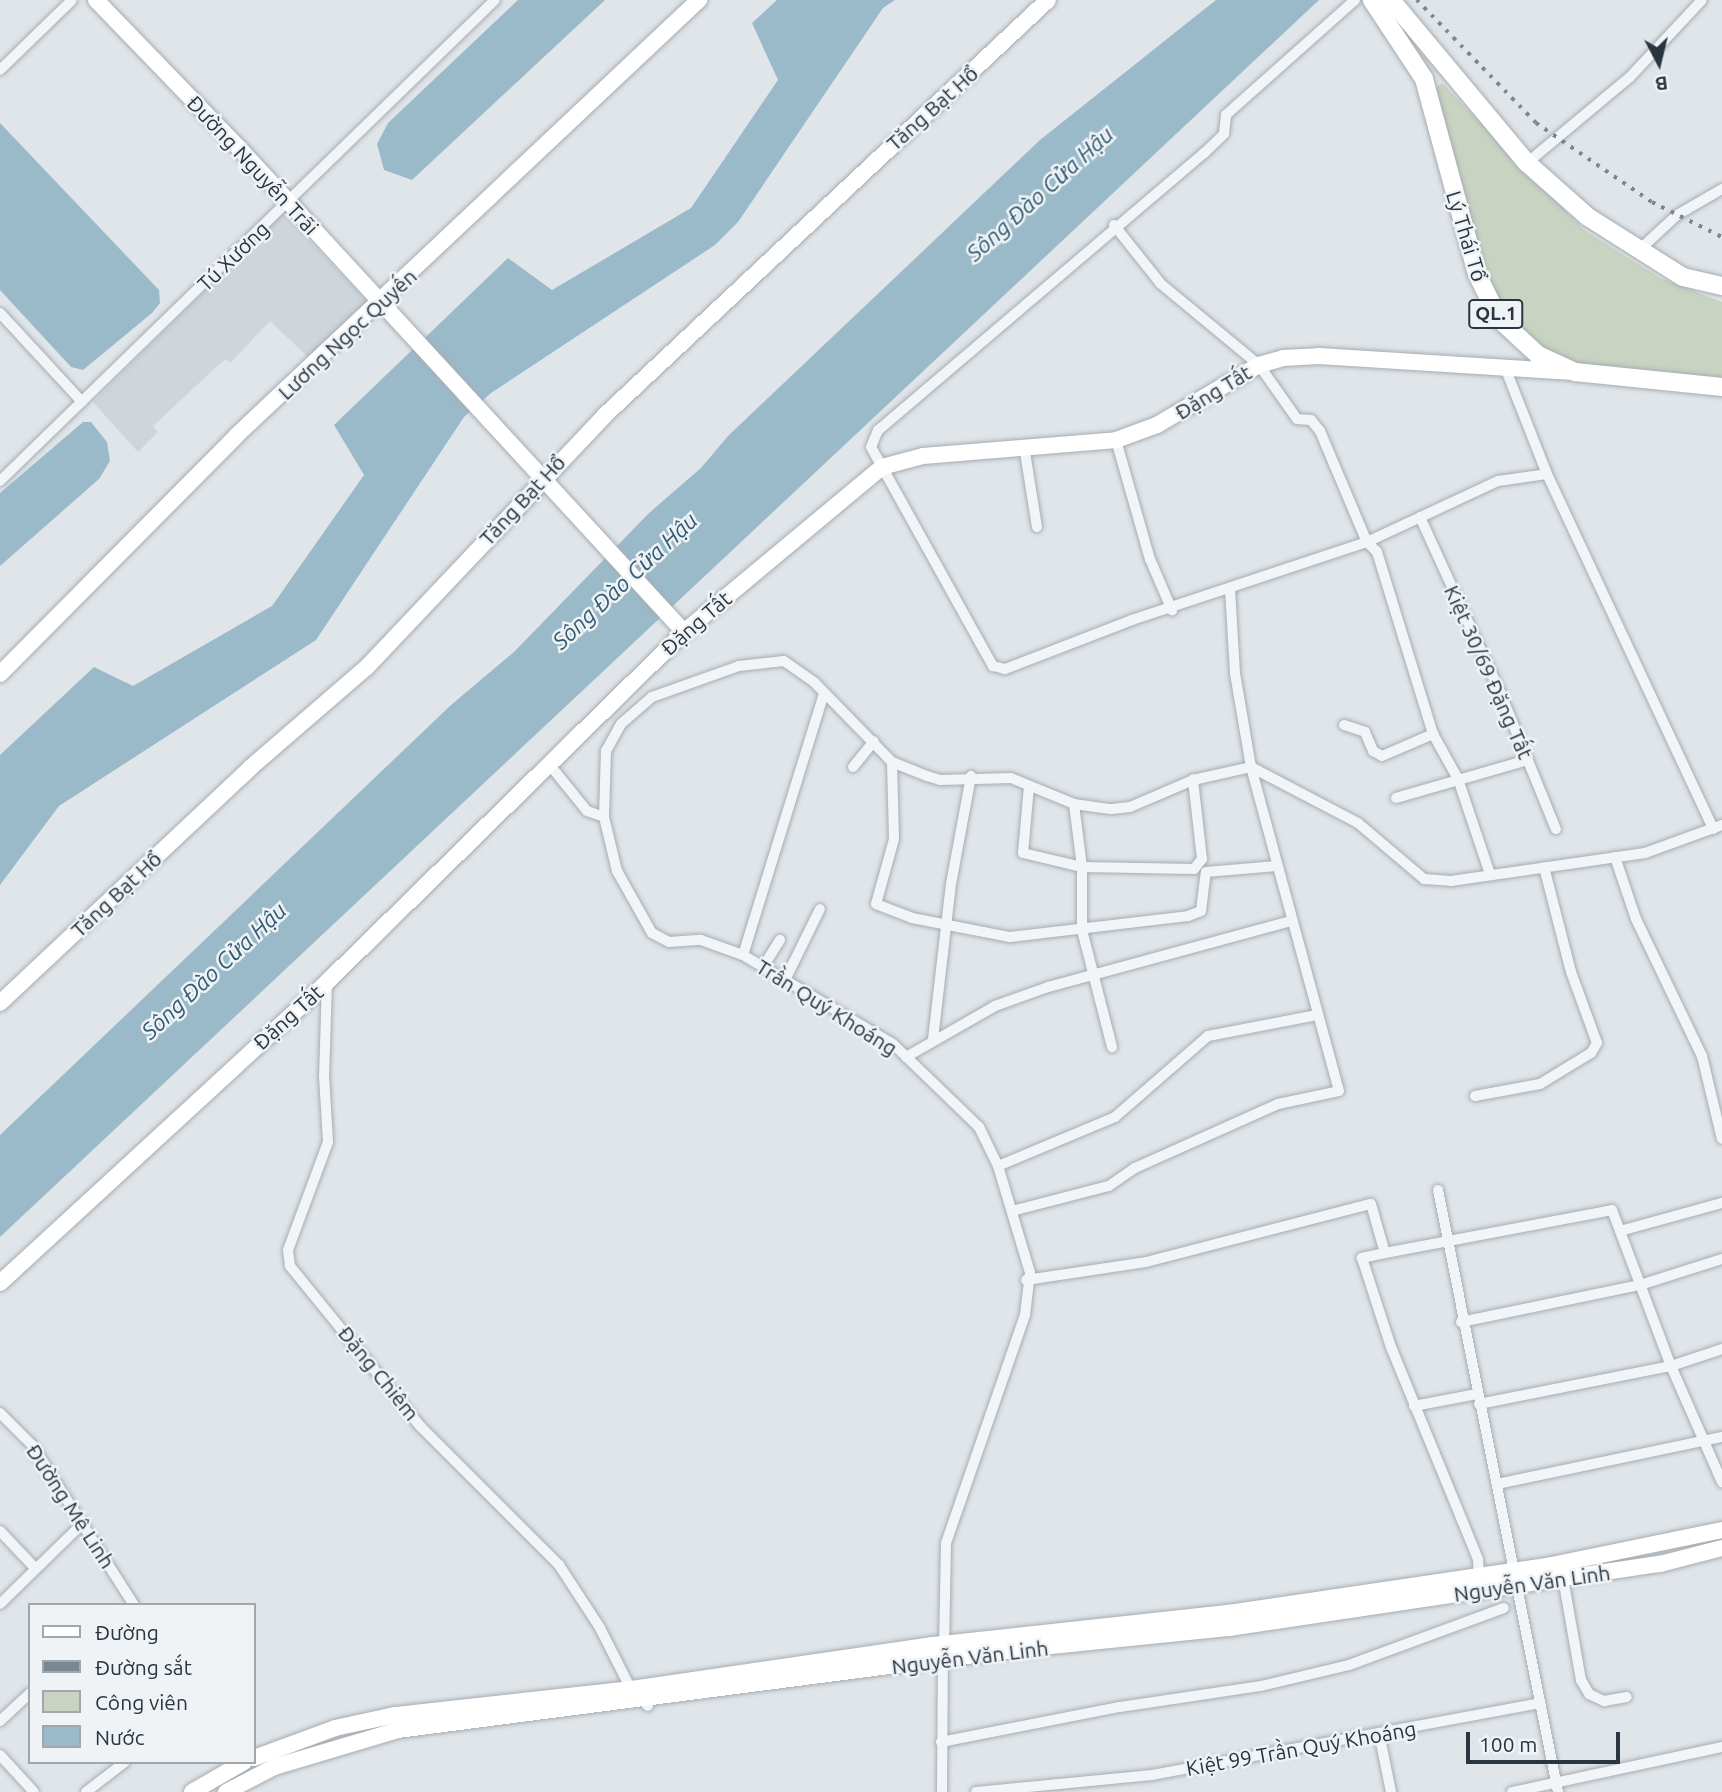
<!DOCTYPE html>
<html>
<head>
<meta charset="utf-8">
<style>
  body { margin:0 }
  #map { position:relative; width:1722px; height:1792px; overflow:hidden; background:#e0e5e9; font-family:Ubuntu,sans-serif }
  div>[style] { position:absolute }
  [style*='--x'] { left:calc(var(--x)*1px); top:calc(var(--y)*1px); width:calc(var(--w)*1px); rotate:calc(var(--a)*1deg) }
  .built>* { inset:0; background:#ced5db }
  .green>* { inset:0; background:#c9d3c1 }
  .water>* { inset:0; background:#9bbac9 }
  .roads { filter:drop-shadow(0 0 2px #a5adb3) drop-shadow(0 0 2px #a5adb3) }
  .street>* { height:10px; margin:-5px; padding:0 5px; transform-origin:5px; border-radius:5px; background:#f2f5f7 }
  .secondary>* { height:16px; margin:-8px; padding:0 8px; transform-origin:8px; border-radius:8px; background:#fff }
  .primary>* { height:18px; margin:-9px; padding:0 9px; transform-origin:9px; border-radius:9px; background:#fff }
  .rail>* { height:3.5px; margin-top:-1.75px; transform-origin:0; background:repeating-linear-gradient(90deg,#798792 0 3.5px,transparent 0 10.5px) }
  span { translate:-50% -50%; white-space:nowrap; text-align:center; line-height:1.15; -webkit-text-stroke:5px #eff3f6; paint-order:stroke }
  .shield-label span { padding:2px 5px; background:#eff3f6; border:2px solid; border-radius:5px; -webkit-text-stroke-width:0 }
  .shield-label { font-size:19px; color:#293540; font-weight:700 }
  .street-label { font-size:21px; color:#293540 }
  .water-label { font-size:23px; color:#335c74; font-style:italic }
  .legend { position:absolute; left:28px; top:1603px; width:228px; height:161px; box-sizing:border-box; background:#eff3f6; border:2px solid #a0a7ad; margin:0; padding:9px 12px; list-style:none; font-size:21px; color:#293540 }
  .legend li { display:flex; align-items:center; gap:14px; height:35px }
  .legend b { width:35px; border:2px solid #a0a7ad }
  .north { position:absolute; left:1624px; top:28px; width:70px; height:70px; -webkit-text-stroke:5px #eff3f6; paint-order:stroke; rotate:173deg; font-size:19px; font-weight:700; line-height:28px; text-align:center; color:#293540 }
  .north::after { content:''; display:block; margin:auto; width:24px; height:32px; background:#293540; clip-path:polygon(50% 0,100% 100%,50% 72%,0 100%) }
  .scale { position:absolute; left:1466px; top:1732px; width:154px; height:32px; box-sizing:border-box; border:4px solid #293540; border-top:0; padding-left:9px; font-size:21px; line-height:24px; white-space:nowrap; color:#293540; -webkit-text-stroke:5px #eff3f6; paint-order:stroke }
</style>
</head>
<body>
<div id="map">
  <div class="built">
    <div style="clip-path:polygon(283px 213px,368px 303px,310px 359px,270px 321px,230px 363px,225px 359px,153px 426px,158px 432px,138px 452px,93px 402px)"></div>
  </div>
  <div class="green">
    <div style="clip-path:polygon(1442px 83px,1584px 230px,1660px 278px,1722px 302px,1722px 382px,1585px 366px,1547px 350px,1525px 332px,1508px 315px,1485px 271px,1433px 90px)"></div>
  </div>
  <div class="water">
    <div style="clip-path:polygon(518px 0,605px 0,412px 180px,384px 170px,377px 144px,388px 123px)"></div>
    <div style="clip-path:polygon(777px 0,895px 0,883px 8px,738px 222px,715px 245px,491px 393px,464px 417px,316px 640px,59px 806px,0 885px,0 755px,94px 667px,133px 686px,272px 606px,364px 475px,334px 425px,508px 258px,552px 290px,691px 208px,778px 80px,752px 23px)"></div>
    <div style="clip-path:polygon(1216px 0,1319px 0,0 1237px,0 1135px,451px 705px,514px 652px,649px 513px,701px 468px,728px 436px,1040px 140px)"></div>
    <div style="clip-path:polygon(0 123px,159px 290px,160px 303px,152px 313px,83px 370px,71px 367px,0 290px)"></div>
    <div style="clip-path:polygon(83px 422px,91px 422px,107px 442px,110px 461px,99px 479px,0 566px,0 493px)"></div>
  </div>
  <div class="roads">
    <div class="street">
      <div style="--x:1355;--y:0;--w:173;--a:138.3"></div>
      <div style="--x:1226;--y:115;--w:19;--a:96"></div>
      <div style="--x:1224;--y:134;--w:28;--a:136"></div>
      <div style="--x:1204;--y:153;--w:428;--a:139.6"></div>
      <div style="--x:878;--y:430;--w:18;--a:112"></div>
      <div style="--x:871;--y:447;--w:251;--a:60.9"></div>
      <div style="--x:993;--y:666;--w:12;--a:14"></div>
      <div style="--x:1005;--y:669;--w:136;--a:-21.1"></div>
      <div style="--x:1132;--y:620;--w:248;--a:-18.4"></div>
      <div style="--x:1367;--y:542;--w:145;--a:-25"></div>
      <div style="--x:1498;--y:481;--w:49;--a:-8.1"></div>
      <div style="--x:0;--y:70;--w:100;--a:-44.2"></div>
      <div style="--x:1527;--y:163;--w:134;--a:-39.9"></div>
      <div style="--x:1630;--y:77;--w:105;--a:-46.9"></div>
      <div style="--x:1114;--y:225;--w:75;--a:51.5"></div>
      <div style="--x:1161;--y:284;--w:127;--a:39.6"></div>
      <div style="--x:1259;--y:365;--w:66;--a:54.9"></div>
      <div style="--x:1297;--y:419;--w:14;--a:4"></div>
      <div style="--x:1311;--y:420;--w:14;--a:51"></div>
      <div style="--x:1320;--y:431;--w:121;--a:67.1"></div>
      <div style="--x:1367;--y:542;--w:14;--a:45"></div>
      <div style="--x:1377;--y:552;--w:190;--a:72.9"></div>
      <div style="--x:1433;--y:734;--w:51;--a:60.9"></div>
      <div style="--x:1458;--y:779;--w:100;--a:71.4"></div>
      <div style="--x:1637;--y:252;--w:54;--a:-42.8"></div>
      <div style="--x:1677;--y:215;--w:52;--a:-30"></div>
      <div style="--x:0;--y:313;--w:121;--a:47.3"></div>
      <div style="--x:1506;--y:370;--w:112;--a:68.5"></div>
      <div style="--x:1547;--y:474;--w:392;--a:64.9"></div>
      <div style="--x:1116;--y:440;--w:124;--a:74.1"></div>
      <div style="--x:1150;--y:559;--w:56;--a:66.7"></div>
      <div style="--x:1024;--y:446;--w:82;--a:80.9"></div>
      <div style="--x:0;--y:481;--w:690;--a:-44.18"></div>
      <div style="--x:1420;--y:517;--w:192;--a:65.4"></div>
      <div style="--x:1500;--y:692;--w:148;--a:67.8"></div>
      <div style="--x:1344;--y:725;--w:22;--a:18"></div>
      <div style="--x:1365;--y:732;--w:21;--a:67"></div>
      <div style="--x:1373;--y:751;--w:10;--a:29"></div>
      <div style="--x:1382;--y:756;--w:56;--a:-23.3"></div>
      <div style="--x:892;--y:762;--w:77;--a:88.5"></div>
      <div style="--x:894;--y:839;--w:67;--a:105.5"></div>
      <div style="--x:876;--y:904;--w:39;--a:21"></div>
      <div style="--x:912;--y:918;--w:100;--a:11"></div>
      <div style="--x:1010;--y:937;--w:179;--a:-6.7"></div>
      <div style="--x:1188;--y:916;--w:14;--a:-21"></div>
      <div style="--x:1201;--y:911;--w:39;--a:-83"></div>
      <div style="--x:1206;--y:872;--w:71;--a:-4.8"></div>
      <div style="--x:549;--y:764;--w:60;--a:51"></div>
      <div style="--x:587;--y:811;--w:18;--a:19"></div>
      <div style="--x:604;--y:817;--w:56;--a:76.5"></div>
      <div style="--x:617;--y:871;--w:71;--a:60.6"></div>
      <div style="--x:652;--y:933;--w:19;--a:28"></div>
      <div style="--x:669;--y:942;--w:32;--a:-4"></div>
      <div style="--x:701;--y:940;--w:45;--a:19.7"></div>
      <div style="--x:743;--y:955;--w:174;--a:30.7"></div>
      <div style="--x:893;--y:1044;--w:120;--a:44"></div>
      <div style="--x:979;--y:1127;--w:43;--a:64"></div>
      <div style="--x:998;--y:1166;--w:112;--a:73.3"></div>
      <div style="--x:1030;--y:1273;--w:42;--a:96.8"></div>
      <div style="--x:1025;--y:1315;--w:241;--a:109.1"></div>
      <div style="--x:946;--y:1543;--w:101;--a:91.1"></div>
      <div style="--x:853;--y:767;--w:33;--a:-51"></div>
      <div style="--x:1029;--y:786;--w:67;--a:95.1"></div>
      <div style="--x:1023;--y:853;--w:61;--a:13.3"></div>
      <div style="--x:1082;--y:867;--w:112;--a:1"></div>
      <div style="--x:1194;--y:869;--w:13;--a:-51"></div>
      <div style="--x:1202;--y:859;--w:80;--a:-96.5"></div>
      <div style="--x:1396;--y:798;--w:137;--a:-16.1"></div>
      <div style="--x:1074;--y:804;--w:64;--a:82.8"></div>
      <div style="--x:1082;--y:867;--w:63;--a:90"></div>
      <div style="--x:1082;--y:930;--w:121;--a:75.6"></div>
      <div style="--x:604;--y:817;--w:66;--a:-88.3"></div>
      <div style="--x:606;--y:751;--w:31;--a:-61"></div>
      <div style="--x:621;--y:724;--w:41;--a:-41.1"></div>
      <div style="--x:652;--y:697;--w:92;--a:-19.6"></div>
      <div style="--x:739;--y:666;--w:45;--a:-6.3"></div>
      <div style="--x:784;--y:661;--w:37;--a:35"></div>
      <div style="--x:814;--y:682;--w:112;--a:45.7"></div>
      <div style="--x:892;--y:762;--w:38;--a:22"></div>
      <div style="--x:927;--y:776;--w:14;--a:17"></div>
      <div style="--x:940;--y:780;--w:71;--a:-1.6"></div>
      <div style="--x:1011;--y:778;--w:68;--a:22.4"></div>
      <div style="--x:1074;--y:804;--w:37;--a:8"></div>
      <div style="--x:1111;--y:809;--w:19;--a:-6"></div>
      <div style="--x:1130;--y:807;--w:69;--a:-23.2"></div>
      <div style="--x:1193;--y:780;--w:59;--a:-12.6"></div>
      <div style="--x:1251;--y:767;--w:121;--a:27.6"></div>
      <div style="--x:1358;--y:823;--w:87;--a:40.3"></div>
      <div style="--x:1424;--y:879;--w:27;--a:4"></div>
      <div style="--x:1451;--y:881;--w:196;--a:-8.2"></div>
      <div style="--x:1645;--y:853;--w:82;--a:-20"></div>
      <div style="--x:1615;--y:857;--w:65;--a:71.3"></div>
      <div style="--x:1636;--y:919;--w:152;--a:64.3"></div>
      <div style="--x:1702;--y:1056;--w:85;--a:76.5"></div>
      <div style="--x:743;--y:955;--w:271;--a:-72.8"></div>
      <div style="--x:763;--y:967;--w:32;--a:-58"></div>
      <div style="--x:785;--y:980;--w:79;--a:-63.8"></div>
      <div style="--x:327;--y:982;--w:94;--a:91.8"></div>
      <div style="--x:324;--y:1076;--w:66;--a:86.5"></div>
      <div style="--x:328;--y:1142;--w:115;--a:110.3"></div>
      <div style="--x:288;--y:1250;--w:16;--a:83"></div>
      <div style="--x:290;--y:1266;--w:206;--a:50.9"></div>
      <div style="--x:420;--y:1426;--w:197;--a:45"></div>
      <div style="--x:559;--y:1565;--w:75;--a:56.9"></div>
      <div style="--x:600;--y:1628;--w:68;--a:63.1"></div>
      <div style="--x:631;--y:1689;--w:24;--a:45"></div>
      <div style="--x:933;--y:1039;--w:156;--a:-83.4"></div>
      <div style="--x:951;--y:884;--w:110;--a:-79.5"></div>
      <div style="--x:906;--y:1057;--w:103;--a:-29.8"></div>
      <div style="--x:995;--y:1006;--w:56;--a:-19.7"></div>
      <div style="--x:1048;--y:987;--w:252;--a:-15.2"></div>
      <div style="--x:1475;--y:1096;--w:66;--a:-10.5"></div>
      <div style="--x:1540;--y:1084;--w:60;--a:-31.3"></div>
      <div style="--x:1591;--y:1053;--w:12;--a:-59"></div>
      <div style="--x:1597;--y:1043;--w:76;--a:-110.1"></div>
      <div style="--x:1571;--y:972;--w:108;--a:-104.4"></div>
      <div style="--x:998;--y:1166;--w:127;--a:-22.7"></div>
      <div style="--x:1115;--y:1117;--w:123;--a:-41.1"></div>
      <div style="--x:1208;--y:1036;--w:111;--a:-10.9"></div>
      <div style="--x:1438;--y:1190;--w:614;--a:78.73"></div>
      <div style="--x:1012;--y:1211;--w:100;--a:-14.5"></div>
      <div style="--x:1109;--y:1186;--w:32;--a:-35"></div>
      <div style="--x:1135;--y:1168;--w:157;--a:-24.1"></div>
      <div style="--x:1278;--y:1104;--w:62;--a:-12"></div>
      <div style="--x:1339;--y:1091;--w:336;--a:-105.2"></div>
      <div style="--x:1251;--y:767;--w:95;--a:-99.7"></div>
      <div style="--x:1235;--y:673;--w:83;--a:-93.4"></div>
      <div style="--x:1620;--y:1231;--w:106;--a:-15.4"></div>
      <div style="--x:1385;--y:1253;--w:231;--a:-10.7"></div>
      <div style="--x:1612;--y:1210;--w:167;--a:69.3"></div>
      <div style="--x:1671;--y:1366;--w:127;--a:66.3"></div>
      <div style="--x:1026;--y:1280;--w:121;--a:-8.5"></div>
      <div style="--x:1146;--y:1262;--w:232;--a:-14.5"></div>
      <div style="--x:1371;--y:1204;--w:51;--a:74.1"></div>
      <div style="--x:1385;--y:1253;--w:24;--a:168"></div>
      <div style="--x:1362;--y:1258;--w:94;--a:72"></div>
      <div style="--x:1391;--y:1347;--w:229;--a:67.7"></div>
      <div style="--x:1478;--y:1559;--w:17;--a:87"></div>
      <div style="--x:1461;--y:1322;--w:183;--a:-11.7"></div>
      <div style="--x:1640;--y:1285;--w:86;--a:-17.6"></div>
      <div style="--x:1479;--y:1404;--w:196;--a:-11.2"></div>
      <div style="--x:1671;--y:1366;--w:54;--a:-18.4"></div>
      <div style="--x:1414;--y:1406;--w:64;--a:-10.8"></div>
      <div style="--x:0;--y:1413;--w:45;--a:45"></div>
      <div style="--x:32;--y:1445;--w:190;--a:57.5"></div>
      <div style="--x:1497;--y:1484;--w:230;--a:-11.8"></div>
      <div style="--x:0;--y:1531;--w:52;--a:46.5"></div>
      <div style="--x:1563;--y:1578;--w:104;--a:80"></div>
      <div style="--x:1581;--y:1680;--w:16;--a:60"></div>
      <div style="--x:1589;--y:1694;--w:17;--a:25"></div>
      <div style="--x:1604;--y:1701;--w:23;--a:-10"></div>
      <div style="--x:0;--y:1604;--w:116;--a:-44.3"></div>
      <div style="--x:0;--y:1721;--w:41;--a:-43"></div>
      <div style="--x:1379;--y:1733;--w:60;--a:78.5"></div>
      <div style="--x:941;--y:1742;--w:182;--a:-11.1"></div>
      <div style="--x:1120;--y:1707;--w:143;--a:-8.5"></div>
      <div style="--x:1261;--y:1686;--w:90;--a:-13.4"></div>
      <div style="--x:1349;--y:1665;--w:165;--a:-20.2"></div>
      <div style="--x:0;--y:1755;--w:50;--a:47.4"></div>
      <div style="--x:86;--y:1792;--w:49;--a:-37.6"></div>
      <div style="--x:942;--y:1792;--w:133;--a:-89.6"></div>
      <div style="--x:976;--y:1792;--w:177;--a:-5.5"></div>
      <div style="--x:1152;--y:1775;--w:395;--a:-10.5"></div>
      <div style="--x:1512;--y:1792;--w:215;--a:-12.1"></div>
    </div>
    <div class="secondary">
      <div style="--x:96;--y:0;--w:206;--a:46"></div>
      <div style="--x:239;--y:148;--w:657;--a:47.4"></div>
      <div style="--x:0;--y:674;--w:337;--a:-45.2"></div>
      <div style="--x:237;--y:435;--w:635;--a:-43.28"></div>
      <div style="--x:0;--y:1003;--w:345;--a:-43.2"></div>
      <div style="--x:251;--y:767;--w:153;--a:-40.8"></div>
      <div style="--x:367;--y:667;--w:345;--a:-46.6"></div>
      <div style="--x:604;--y:416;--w:608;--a:-43.14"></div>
      <div style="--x:0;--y:1283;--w:444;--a:-42.6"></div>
      <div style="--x:327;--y:982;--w:500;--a:-44.4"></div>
      <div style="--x:684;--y:632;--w:258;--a:-39.8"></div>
      <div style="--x:882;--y:467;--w:42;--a:-15"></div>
      <div style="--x:923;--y:456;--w:194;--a:-4.7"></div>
      <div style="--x:1116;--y:440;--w:44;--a:-20.1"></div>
      <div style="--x:1157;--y:425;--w:118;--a:-30.5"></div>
      <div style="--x:1259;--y:365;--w:25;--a:-16"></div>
      <div style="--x:1283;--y:358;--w:36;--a:-3"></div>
      <div style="--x:1319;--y:356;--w:255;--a:3.6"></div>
      <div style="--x:254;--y:1758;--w:86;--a:-20.3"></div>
      <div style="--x:335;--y:1728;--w:61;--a:-12.2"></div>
      <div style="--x:395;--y:1715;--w:237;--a:-6.3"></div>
      <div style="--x:631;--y:1689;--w:304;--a:-8.3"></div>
      <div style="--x:932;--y:1645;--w:298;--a:-6.2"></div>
      <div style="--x:1228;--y:1613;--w:328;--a:-8.4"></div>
      <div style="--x:1552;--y:1565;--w:174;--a:-11.6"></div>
      <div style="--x:192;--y:1792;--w:60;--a:-30"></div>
      <div style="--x:226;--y:1792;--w:54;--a:-27.5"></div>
      <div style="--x:274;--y:1767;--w:129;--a:-16.6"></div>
      <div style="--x:398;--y:1730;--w:619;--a:-7.42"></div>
      <div style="--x:1012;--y:1650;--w:219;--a:-5.8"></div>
      <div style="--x:1230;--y:1628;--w:435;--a:-8.5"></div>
      <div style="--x:1660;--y:1564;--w:64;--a:-14.5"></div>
    </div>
    <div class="primary">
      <div style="--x:1372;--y:0;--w:95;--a:56.6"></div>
      <div style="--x:1424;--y:79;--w:202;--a:74.8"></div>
      <div style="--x:1477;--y:274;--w:50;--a:63.9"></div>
      <div style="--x:1499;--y:319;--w:53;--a:42.7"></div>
      <div style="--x:1538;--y:355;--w:41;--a:24.7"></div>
      <div style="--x:1575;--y:372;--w:148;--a:5.8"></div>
      <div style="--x:1391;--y:0;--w:212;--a:50.2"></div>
      <div style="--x:1527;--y:163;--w:81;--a:41.5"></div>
      <div style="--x:1588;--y:217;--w:112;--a:32.3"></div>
      <div style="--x:1683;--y:277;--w:40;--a:13"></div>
    </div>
  </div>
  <div class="rail">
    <div style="--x:1417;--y:0;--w:171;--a:45.9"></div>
    <div style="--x:1536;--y:123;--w:140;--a:34.3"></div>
    <div style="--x:1652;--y:202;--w:78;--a:26.6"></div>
  </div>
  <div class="shield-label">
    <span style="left:1496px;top:314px">QL.1</span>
  </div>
  <div class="street-label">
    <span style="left:932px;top:108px;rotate:-42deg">Tăng Bạt Hổ</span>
    <span style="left:253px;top:165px;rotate:47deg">Đường Nguyễn Trãi</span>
    <span style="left:1467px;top:236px;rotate:73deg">Lý Thái Tổ</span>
    <span style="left:233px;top:256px;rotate:-44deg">Tú Xương</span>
    <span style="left:347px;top:334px;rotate:-43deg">Lương Ngọc Quyến</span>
    <span style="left:1213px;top:392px;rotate:-31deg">Đặng Tất</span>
    <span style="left:522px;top:500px;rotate:-47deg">Tăng Bạt Hổ</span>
    <span style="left:696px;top:623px;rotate:-41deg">Đặng Tất</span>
    <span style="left:1489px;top:672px;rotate:66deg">Kiệt 30/69 Đặng Tất</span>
    <span style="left:116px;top:894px;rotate:-43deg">Tăng Bạt Hổ</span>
    <span style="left:827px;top:1007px;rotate:32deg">Trần Quý Khoáng</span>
    <span style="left:288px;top:1017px;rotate:-42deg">Đặng Tất</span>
    <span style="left:379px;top:1373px;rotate:51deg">Đặng Chiêm</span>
    <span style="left:71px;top:1506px;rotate:57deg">Đường Mê Linh</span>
    <span style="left:1532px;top:1583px;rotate:-8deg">Nguyễn Văn Linh</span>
    <span style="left:970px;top:1657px;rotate:-7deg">Nguyễn Văn Linh</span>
    <span style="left:1301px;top:1748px;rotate:-10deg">Kiệt 99 Trần Quý Khoáng</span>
  </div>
  <div class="water-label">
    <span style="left:1040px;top:194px;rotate:-42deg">Sông Đào Cửa Hậu</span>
    <span style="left:625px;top:581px;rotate:-43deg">Sông Đào Cửa Hậu</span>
    <span style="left:214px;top:971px;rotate:-43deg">Sông Đào Cửa Hậu</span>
  </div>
  <ul class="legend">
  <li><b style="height:9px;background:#fff"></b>Đường</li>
  <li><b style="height:9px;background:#798792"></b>Đường sắt</li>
  <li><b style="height:19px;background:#c9d3c1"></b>Công viên</li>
  <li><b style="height:19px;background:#9bbac9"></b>Nước</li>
  </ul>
  <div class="north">B</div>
  <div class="scale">100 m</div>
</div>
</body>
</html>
